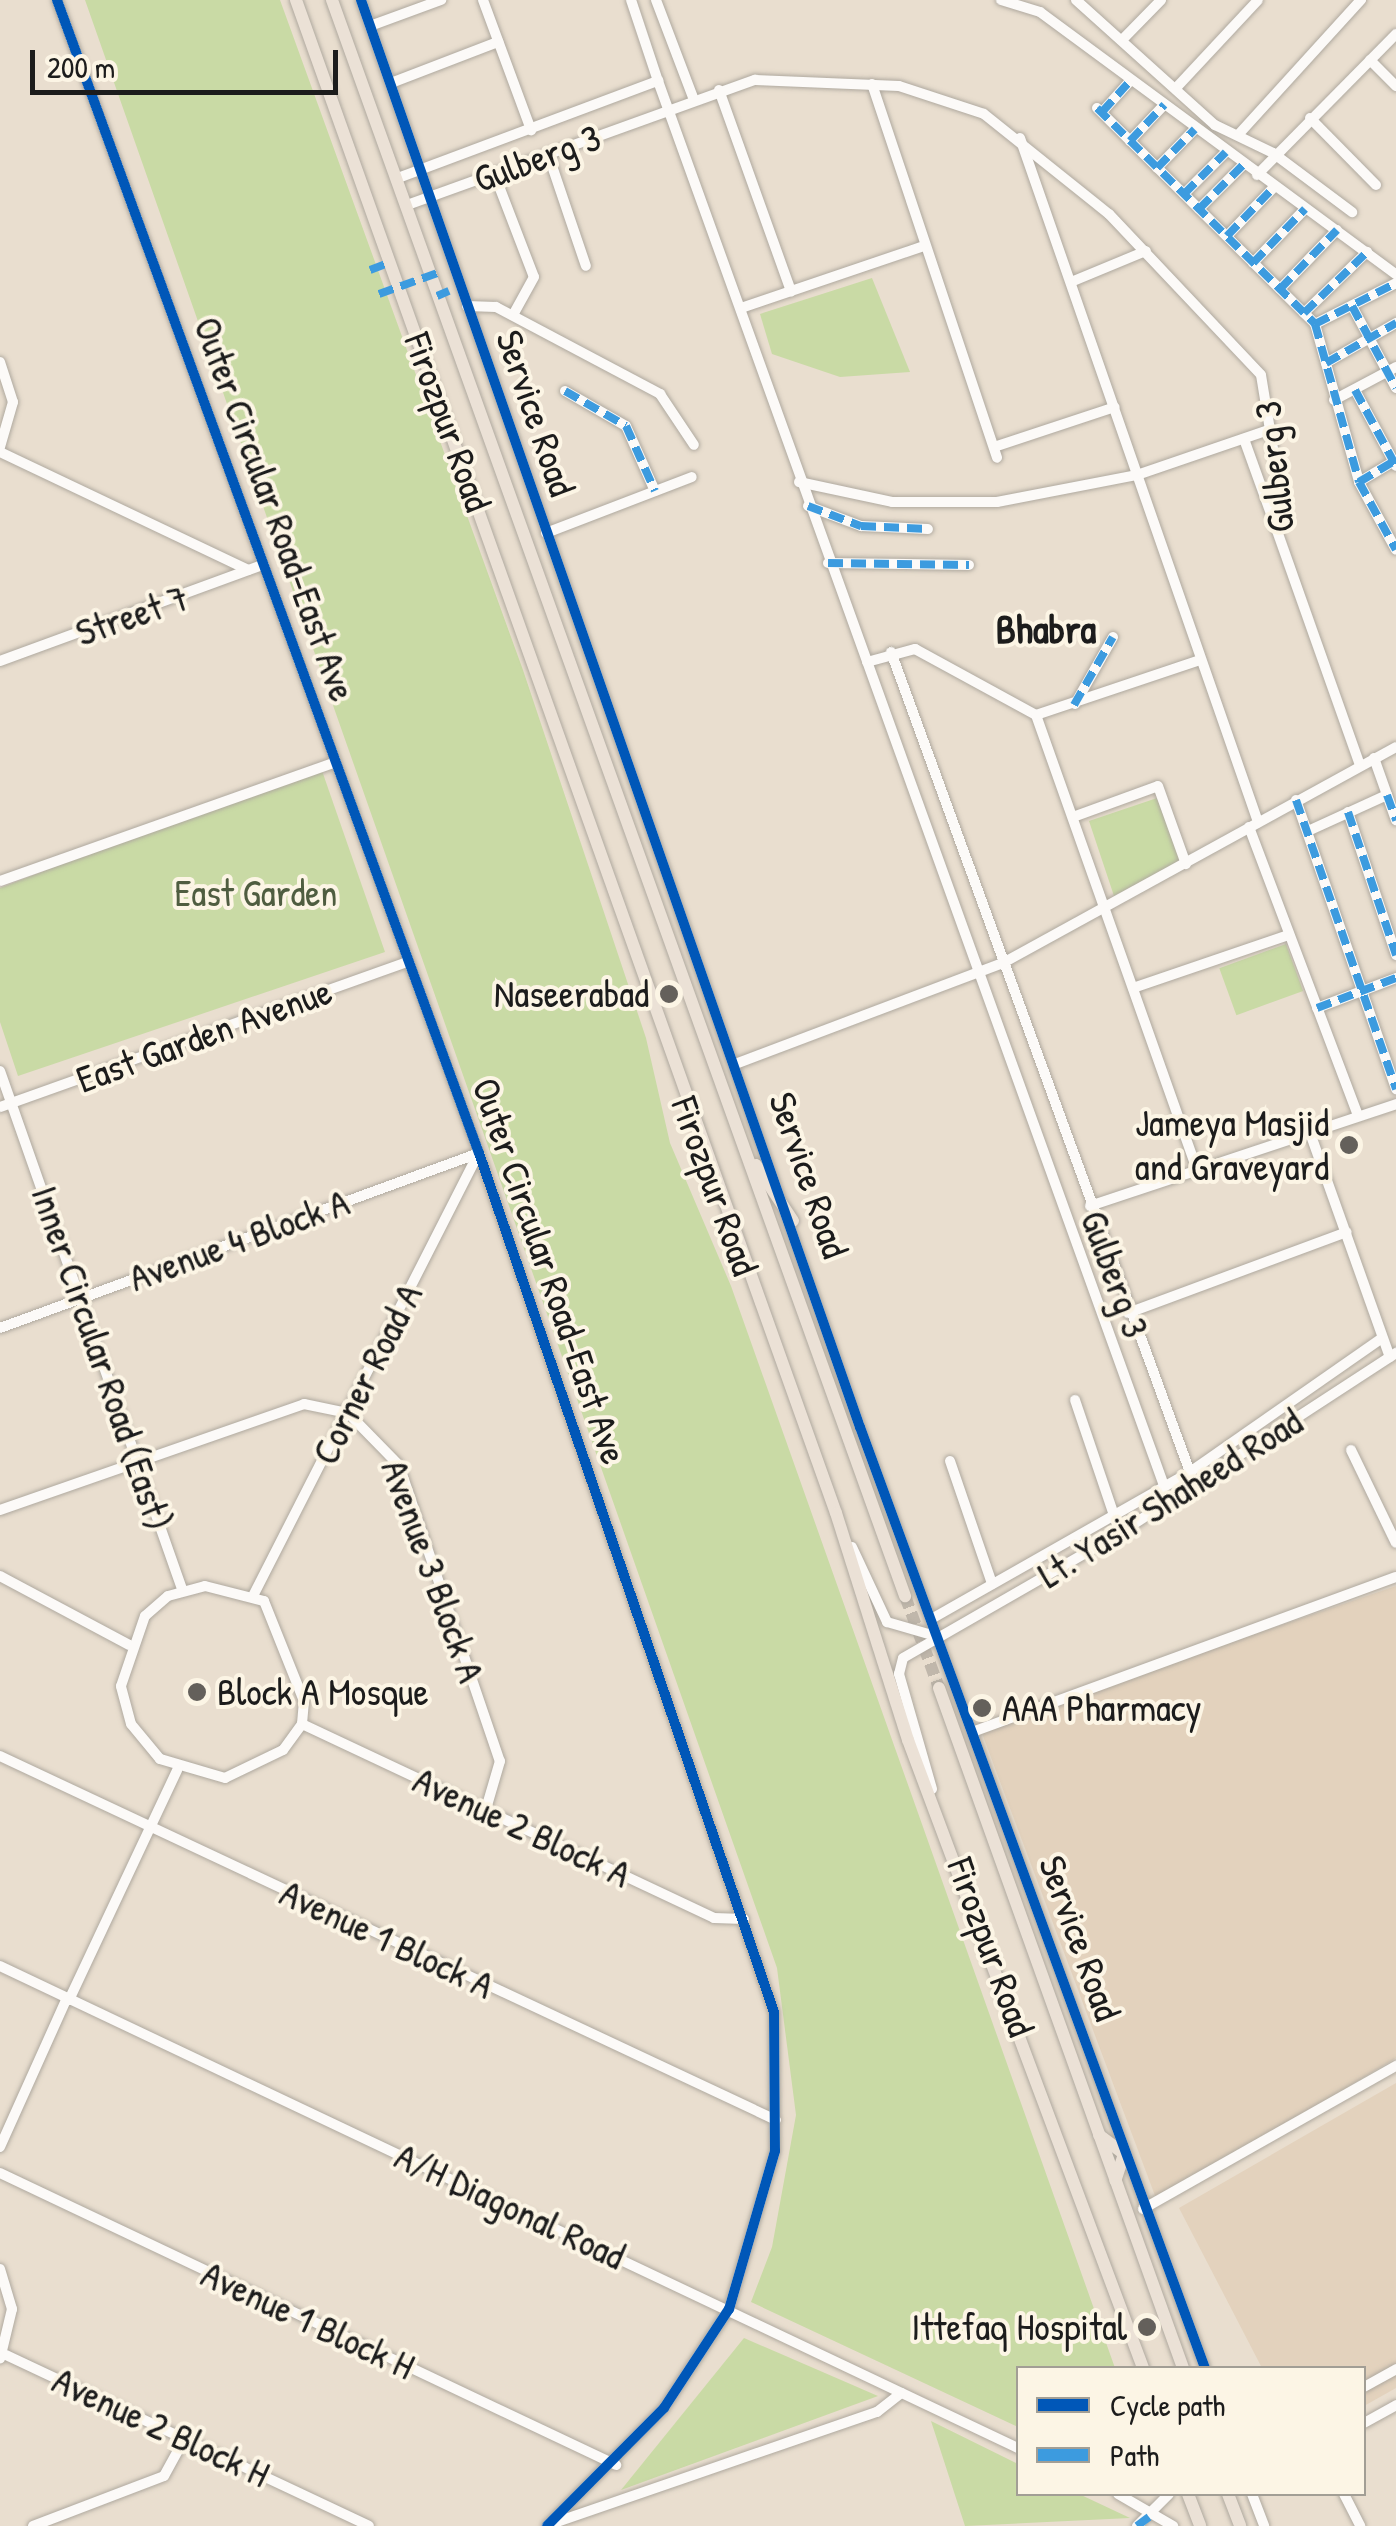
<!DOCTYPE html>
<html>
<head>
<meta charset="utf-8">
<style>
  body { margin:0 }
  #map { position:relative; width:1396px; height:2526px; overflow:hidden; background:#e9decf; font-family:"Patrick Hand",sans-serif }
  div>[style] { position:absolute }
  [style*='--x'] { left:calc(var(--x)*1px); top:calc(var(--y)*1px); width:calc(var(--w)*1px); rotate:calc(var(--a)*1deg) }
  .built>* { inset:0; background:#e3d2bd }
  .green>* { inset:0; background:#c9daa5; transform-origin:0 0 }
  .major-tunnel>* { height:12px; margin-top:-6px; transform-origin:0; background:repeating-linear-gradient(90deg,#c0b7ab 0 12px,transparent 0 18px) }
  .roads { filter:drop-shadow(0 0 2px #afa99f) drop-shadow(0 0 2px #afa99f) }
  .minor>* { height:10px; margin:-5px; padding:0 5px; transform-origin:5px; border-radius:5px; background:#fcfaf8 }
  .major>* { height:12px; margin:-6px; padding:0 6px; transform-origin:6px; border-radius:6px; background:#ebe1d6 }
  .quiet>* { height:8px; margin-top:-4px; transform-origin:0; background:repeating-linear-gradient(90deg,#3c9bdf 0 15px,transparent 0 23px) }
  .cycleway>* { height:10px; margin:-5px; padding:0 5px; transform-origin:5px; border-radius:5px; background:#0057b8 }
  .dots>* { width:28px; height:28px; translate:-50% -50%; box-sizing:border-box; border:5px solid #fcf5e5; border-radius:50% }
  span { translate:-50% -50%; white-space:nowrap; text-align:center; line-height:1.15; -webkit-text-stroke:8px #fcf5e5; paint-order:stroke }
  .street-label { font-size:38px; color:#1c1c1c }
  .park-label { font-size:38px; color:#4f5d40 }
  .poi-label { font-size:38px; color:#1c1c1c }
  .right { translate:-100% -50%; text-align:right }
  .left { translate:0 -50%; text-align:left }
  .neighbourhood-label { font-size:40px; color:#1c1c1c; font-weight:700 }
  .legend { position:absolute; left:1016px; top:2366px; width:350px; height:130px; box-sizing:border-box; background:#fcf5e5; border:2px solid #a29e95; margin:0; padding:12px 18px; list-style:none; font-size:30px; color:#1c1c1c }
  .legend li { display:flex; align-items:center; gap:20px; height:50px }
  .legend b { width:50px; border:2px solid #a29e95 }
  .scale { position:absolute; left:30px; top:50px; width:308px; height:45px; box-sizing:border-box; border:5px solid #1c1c1c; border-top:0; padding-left:12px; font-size:30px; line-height:35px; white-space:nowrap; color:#1c1c1c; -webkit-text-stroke:8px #fcf5e5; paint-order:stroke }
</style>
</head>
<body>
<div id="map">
  <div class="built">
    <div style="clip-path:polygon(1396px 1586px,1396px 2058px,1157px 2201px,980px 1728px)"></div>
    <div style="clip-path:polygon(1396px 2083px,1396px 2388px,1364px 2406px,1364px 2368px,1262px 2368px,1179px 2208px)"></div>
  </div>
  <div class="green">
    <div style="clip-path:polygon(85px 0,280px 0,523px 670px,646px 1038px,670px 1143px,731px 1286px,1115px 2368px,1018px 2368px,1018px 2427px,751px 2302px,772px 2247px,796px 2115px,777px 1968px)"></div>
    <div style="clip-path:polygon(872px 278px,910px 372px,840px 377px,772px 354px,760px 314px)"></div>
    <div style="clip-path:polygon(320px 765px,385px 952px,18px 1076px,0 1022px,0 888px)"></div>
    <div style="clip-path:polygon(1157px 798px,1182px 860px,1114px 896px,1089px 821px)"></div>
    <div style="left:1286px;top:944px;width:50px;height:71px;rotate:70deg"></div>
    <div style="clip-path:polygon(744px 2338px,878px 2396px,621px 2490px)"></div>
    <div style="clip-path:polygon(931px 2421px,1018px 2464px,1018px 2494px,1079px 2494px,1130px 2518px,965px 2526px)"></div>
  </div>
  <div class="major-tunnel">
    <div style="--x:905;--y:1596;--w:98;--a:69.7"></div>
  </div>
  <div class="roads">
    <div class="minor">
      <div style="--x:57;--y:0;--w:1228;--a:69.9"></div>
      <div style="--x:479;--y:1153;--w:908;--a:71.05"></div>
      <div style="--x:774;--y:2012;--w:139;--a:89.6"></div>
      <div style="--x:775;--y:2151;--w:165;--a:106.2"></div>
      <div style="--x:729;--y:2309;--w:118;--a:123.3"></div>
      <div style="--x:664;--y:2408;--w:166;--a:134.8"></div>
      <div style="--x:361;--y:0;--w:1512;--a:70.73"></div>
      <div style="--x:860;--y:1427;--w:1002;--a:69.87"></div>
      <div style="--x:483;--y:0;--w:139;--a:69.7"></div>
      <div style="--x:656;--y:0;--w:107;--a:69.2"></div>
      <div style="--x:1001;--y:0;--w:41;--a:17.1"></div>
      <div style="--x:1040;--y:12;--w:442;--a:36.4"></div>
      <div style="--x:1076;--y:0;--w:187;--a:42"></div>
      <div style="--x:1215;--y:125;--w:64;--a:25.8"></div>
      <div style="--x:1273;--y:153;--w:99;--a:36.8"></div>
      <div style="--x:370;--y:26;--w:76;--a:-20.1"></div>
      <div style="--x:1122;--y:40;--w:56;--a:-45.7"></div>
      <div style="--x:1370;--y:60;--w:37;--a:45"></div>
      <div style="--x:658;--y:81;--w:1493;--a:70.19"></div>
      <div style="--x:391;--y:83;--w:115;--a:-21"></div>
      <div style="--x:872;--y:84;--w:394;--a:71.5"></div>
      <div style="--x:1176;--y:88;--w:120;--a:-47"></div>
      <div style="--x:719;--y:90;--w:214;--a:70.3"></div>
      <div style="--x:1097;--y:108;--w:307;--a:44.7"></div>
      <div style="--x:1315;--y:324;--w:164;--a:74.4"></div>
      <div style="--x:1359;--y:482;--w:77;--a:61.4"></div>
      <div style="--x:1102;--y:112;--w:42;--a:-47.9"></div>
      <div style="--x:1310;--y:118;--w:94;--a:45.4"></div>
      <div style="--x:1238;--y:135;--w:183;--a:-47.7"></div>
      <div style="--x:1020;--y:138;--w:724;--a:70.81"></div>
      <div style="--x:1130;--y:141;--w:50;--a:-46.6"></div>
      <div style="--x:548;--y:154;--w:118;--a:71.3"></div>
      <div style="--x:1157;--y:168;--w:54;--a:-45.7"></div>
      <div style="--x:494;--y:173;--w:111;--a:69"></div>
      <div style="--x:534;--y:277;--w:43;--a:118.9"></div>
      <div style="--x:1257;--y:175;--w:198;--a:-45.4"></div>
      <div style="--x:398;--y:178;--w:278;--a:-20.5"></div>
      <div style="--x:658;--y:81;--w:85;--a:-108.4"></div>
      <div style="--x:1184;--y:194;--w:59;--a:-45"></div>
      <div style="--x:407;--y:205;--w:370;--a:-19.8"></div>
      <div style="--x:755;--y:80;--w:144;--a:2.4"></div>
      <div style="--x:899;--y:86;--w:89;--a:18.2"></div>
      <div style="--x:984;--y:114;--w:160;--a:38.7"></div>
      <div style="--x:1109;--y:214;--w:221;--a:46.6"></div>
      <div style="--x:1261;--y:375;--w:136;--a:80.7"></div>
      <div style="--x:1283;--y:509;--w:20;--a:110"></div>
      <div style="--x:1276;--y:528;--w:251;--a:70.5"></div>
      <div style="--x:1199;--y:209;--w:62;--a:-45"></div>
      <div style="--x:1227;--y:236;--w:68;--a:-46.2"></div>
      <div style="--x:1253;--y:263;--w:75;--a:-46.1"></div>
      <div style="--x:1071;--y:282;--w:81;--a:-22.5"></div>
      <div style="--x:1280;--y:289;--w:82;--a:-46"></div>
      <div style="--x:467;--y:306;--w:29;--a:2"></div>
      <div style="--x:496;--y:307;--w:186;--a:27.9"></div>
      <div style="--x:660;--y:394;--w:61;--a:56.3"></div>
      <div style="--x:1352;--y:306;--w:93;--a:61.8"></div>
      <div style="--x:741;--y:308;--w:190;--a:-18.7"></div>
      <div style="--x:1304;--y:313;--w:88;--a:-44.1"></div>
      <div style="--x:1315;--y:324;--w:91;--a:-26.8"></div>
      <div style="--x:0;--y:362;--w:42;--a:72"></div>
      <div style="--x:13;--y:402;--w:47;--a:106.1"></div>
      <div style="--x:1326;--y:363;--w:81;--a:-29.7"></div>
      <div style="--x:1355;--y:390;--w:86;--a:61.7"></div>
      <div style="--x:565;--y:391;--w:70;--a:29.8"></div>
      <div style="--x:626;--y:426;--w:71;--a:66"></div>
      <div style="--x:1334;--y:400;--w:70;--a:-28"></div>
      <div style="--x:1244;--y:439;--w:95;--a:70.2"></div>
      <div style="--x:994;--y:447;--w:127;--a:-18.3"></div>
      <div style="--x:0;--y:452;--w:275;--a:25.4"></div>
      <div style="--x:799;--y:482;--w:95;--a:12.1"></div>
      <div style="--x:892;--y:502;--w:105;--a:0"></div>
      <div style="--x:997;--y:502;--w:143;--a:-10.9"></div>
      <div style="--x:1137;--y:475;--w:142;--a:-18.9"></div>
      <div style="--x:1359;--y:482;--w:43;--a:-30.7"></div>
      <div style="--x:808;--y:506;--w:57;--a:20.7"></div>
      <div style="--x:861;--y:526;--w:67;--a:2.6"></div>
      <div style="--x:546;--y:533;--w:156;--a:-21"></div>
      <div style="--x:828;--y:563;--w:141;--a:0.8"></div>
      <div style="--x:891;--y:652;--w:873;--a:69.97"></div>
      <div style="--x:0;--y:661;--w:280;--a:-20.1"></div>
      <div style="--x:867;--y:662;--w:50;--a:-15.2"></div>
      <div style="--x:915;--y:649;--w:138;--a:28.6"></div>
      <div style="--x:1036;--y:715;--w:483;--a:70.5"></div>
      <div style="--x:1075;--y:704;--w:77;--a:-60.4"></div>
      <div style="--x:1036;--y:715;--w:173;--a:-18.5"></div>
      <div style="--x:1374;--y:758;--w:66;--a:70.5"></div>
      <div style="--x:1296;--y:800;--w:306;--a:70.9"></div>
      <div style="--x:1348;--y:812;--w:151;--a:71.4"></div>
      <div style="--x:1073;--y:817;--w:90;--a:-20"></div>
      <div style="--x:1158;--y:786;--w:83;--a:70.3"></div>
      <div style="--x:1249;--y:827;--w:306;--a:69.3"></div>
      <div style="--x:1308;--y:831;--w:87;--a:-24.5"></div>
      <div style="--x:0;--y:881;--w:356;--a:-19.5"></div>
      <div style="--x:1133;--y:988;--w:165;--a:-18.8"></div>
      <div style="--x:1317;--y:1008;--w:85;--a:-20.8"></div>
      <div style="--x:738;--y:1063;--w:283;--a:-20.7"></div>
      <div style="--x:1003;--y:963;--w:448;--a:-28.8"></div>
      <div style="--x:0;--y:1071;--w:549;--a:70.64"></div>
      <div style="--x:0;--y:1107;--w:432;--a:-19.6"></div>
      <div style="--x:1309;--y:1130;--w:241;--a:70.4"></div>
      <div style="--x:1090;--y:1206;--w:323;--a:-18.4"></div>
      <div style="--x:1128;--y:1313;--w:233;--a:-20.3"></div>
      <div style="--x:0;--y:1328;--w:510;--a:-20.07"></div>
      <div style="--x:1075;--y:1400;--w:140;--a:71.3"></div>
      <div style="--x:1351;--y:1450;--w:103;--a:64.2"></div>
      <div style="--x:950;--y:1461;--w:130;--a:71.1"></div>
      <div style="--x:0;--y:1510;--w:322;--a:-19.2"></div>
      <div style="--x:304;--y:1404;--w:45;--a:11.6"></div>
      <div style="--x:348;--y:1413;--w:73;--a:45.6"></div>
      <div style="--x:399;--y:1465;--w:313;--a:71.2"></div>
      <div style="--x:500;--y:1761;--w:50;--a:106.3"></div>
      <div style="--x:852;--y:1547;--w:83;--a:65"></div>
      <div style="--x:887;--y:1622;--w:54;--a:16.1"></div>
      <div style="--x:0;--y:1576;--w:146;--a:28.1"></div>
      <div style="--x:205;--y:1586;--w:61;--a:14.3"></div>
      <div style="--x:264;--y:1601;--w:108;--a:68.2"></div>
      <div style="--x:304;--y:1701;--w:23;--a:95"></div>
      <div style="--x:302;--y:1724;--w:32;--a:126"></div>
      <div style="--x:283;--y:1750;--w:64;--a:154.2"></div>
      <div style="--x:225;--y:1778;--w:68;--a:-163.7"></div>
      <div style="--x:160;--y:1759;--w:45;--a:-129.6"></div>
      <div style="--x:131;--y:1724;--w:39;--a:-105"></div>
      <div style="--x:121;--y:1686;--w:74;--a:-71.1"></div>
      <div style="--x:145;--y:1616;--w:30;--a:-41"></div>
      <div style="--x:168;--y:1596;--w:38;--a:-15"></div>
      <div style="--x:254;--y:1594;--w:494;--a:-63"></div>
      <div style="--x:933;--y:1618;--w:296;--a:-29.6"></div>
      <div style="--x:1190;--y:1472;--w:233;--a:-34.9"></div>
      <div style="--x:302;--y:1724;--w:455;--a:25.2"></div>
      <div style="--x:714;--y:1918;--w:30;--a:2"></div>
      <div style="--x:975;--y:1731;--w:448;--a:-20.1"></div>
      <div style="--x:0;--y:1756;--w:857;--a:25.13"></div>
      <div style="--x:932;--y:1789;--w:120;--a:-106"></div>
      <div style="--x:899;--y:1674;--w:16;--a:-76"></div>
      <div style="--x:903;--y:1658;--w:250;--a:-29.9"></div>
      <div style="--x:1120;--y:1533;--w:330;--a:-33.1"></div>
      <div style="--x:0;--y:1966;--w:1126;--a:25.34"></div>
      <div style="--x:69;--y:2000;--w:254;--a:-64.8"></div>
      <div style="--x:0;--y:2147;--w:163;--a:-65.8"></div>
      <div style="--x:0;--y:2173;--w:682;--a:25.36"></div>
      <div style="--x:1143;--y:2209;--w:291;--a:-29.5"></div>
      <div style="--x:0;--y:2269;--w:42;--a:73.3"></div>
      <div style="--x:12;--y:2309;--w:51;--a:103.5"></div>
      <div style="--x:6;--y:2355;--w:401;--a:25.2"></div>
      <div style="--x:1364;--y:2387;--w:37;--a:-29"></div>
      <div style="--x:1364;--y:2423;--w:37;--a:-29"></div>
      <div style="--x:1118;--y:2494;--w:64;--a:30.2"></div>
      <div style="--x:1252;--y:2494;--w:34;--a:69"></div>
      <div style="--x:1344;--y:2494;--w:36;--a:63"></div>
      <div style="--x:551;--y:2524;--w:345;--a:-19"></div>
      <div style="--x:877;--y:2412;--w:31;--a:-38"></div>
      <div style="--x:33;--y:2526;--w:140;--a:-20.9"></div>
      <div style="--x:164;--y:2476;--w:46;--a:-61.2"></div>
      <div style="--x:1137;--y:2526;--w:45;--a:-45"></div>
    </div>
    <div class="major">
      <div style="--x:296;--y:0;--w:1606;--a:70.36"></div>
      <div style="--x:836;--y:1513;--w:238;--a:72.4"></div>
      <div style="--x:908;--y:1740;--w:671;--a:69.48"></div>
      <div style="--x:332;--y:0;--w:1696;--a:70.25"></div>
      <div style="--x:756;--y:1165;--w:67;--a:56.5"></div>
      <div style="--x:939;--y:1688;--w:722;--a:70.26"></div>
      <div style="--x:1099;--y:2135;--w:31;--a:37"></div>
      <div style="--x:1124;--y:2154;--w:28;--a:108"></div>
      <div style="--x:1188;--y:2494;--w:34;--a:69"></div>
      <div style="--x:1228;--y:2494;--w:34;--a:69"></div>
    </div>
  </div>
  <div class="quiet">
    <div style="--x:1097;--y:108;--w:307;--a:44.7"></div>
    <div style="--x:1315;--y:324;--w:164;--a:74.4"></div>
    <div style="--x:1359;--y:482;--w:77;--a:61.4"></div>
    <div style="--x:1102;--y:112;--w:42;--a:-47.9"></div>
    <div style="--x:1130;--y:141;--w:50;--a:-46.6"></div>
    <div style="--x:1157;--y:168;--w:54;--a:-45.7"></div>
    <div style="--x:1184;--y:194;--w:59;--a:-45"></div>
    <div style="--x:1199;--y:209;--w:62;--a:-45"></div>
    <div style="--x:1227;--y:236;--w:68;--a:-46.2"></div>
    <div style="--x:1253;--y:263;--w:75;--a:-46.1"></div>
    <div style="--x:370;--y:270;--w:22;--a:-21"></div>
    <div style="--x:1280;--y:289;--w:82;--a:-46"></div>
    <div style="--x:379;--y:294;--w:68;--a:-19.8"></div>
    <div style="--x:437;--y:296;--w:13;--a:-23"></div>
    <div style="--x:1352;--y:306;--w:93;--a:61.8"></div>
    <div style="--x:1304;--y:313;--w:88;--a:-44.1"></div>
    <div style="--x:1315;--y:324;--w:91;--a:-26.8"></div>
    <div style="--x:1326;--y:363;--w:81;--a:-29.7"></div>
    <div style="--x:1355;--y:390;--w:86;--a:61.7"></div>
    <div style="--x:565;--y:391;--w:70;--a:29.8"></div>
    <div style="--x:626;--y:426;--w:71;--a:66"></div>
    <div style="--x:1359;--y:482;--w:43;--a:-30.7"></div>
    <div style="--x:808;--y:506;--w:57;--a:20.7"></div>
    <div style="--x:861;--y:526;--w:67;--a:2.6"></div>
    <div style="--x:828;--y:563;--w:141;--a:0.8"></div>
    <div style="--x:1074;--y:705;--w:78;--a:-60.2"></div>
    <div style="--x:1387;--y:795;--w:27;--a:70"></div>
    <div style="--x:1296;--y:800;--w:306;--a:70.9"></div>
    <div style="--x:1348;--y:812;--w:151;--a:71.4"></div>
    <div style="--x:1317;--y:1008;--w:85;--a:-20.8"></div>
    <div style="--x:1137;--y:2526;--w:20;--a:-37"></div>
  </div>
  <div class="cycleway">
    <div style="--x:57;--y:0;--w:1228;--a:69.9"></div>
    <div style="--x:479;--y:1153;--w:908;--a:71.05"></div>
    <div style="--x:774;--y:2012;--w:139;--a:89.6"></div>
    <div style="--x:775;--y:2151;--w:165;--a:106.2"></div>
    <div style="--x:729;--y:2309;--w:118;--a:123.3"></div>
    <div style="--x:664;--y:2408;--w:166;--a:134.8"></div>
    <div style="--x:361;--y:0;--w:1512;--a:70.73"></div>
    <div style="--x:860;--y:1427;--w:1002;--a:69.87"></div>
  </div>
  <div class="dots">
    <div style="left:669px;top:994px;background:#64605b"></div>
    <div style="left:1349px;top:1145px;background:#64605b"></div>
    <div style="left:197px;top:1692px;background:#64605b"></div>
    <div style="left:982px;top:1708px;background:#64605b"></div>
    <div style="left:1147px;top:2327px;background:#64605b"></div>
  </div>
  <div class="street-label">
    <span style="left:537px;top:158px;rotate:-20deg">Gulberg 3</span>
    <span style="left:536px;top:413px;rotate:71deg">Service Road</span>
    <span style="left:448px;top:422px;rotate:70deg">Firozpur Road</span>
    <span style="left:1274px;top:467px;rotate:-96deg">Gulberg 3</span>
    <span style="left:275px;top:509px;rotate:70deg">Outer Circular Road-East Ave</span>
    <span style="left:132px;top:615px;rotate:-19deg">Street 7</span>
    <span style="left:204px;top:1035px;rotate:-20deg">East Garden Avenue</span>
    <span style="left:809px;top:1175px;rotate:71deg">Service Road</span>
    <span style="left:715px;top:1186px;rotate:70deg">Firozpur Road</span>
    <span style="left:239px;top:1240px;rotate:-20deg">Avenue 4 Block A</span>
    <span style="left:550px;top:1271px;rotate:71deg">Outer Circular Road-East Ave</span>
    <span style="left:1115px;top:1274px;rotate:70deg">Gulberg 3</span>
    <span style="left:102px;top:1358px;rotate:71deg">Inner Circular Road (East)</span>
    <span style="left:367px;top:1374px;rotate:-63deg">Corner Road A</span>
    <span style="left:1170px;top:1498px;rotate:-32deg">Lt. Yasir Shaheed Road</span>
    <span style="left:433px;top:1571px;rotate:70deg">Avenue 3 Block A</span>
    <span style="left:522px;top:1827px;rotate:25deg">Avenue 2 Block A</span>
    <span style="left:1080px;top:1938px;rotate:70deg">Service Road</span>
    <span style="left:387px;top:1939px;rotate:25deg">Avenue 1 Block A</span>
    <span style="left:991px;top:1947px;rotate:70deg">Firozpur Road</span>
    <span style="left:510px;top:2206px;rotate:25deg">A/H Diagonal Road</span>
    <span style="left:308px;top:2320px;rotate:25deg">Avenue 1 Block H</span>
    <span style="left:161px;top:2427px;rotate:25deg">Avenue 2 Block H</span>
  </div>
  <div class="park-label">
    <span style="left:256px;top:893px">East Garden</span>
  </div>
  <div class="poi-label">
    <span class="right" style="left:649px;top:994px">Naseerabad</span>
    <span class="right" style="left:1329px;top:1145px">Jameya Masjid<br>and Graveyard</span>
    <span class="left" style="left:217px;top:1692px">Block A Mosque</span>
    <span class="left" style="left:1002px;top:1708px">AAA Pharmacy</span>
    <span class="right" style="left:1127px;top:2327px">Ittefaq Hospital</span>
  </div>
  <div class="neighbourhood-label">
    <span style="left:1046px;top:628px">Bhabra</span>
  </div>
  <ul class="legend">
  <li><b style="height:12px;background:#0057b8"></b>Cycle path</li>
  <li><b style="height:12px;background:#3c9bdf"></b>Path</li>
  </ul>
  <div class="scale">200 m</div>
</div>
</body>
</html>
